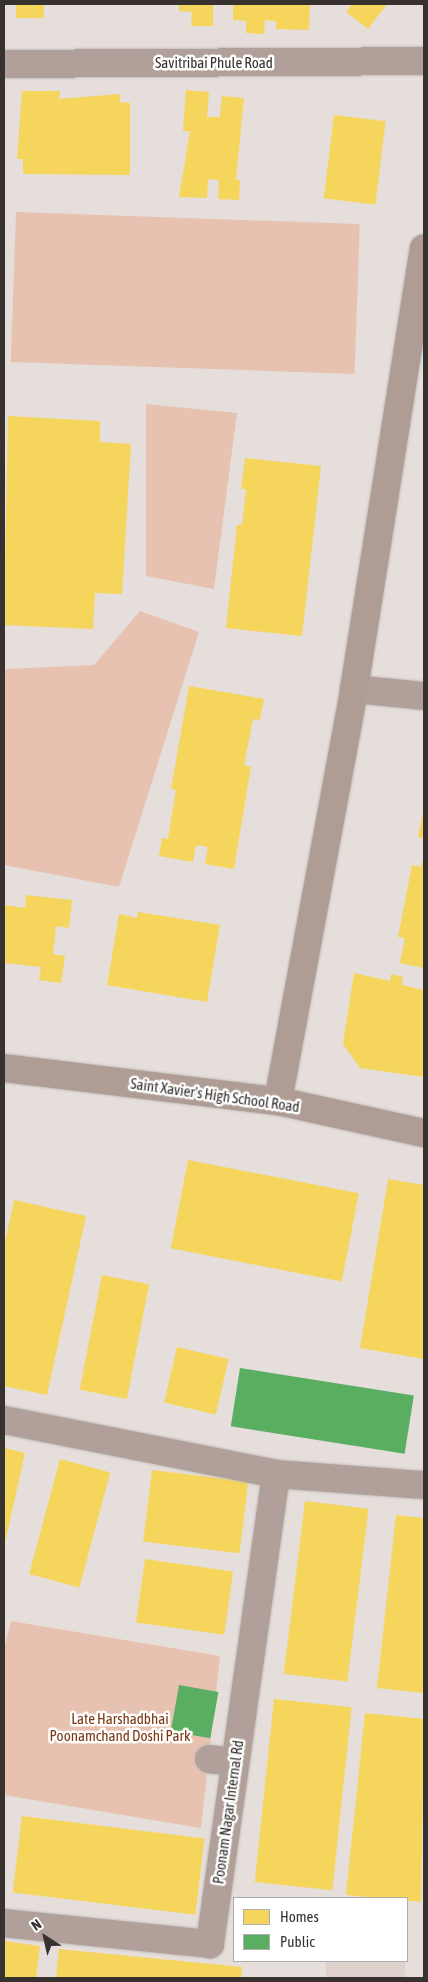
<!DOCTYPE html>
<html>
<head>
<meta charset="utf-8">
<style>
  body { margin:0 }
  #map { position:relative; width:428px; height:1982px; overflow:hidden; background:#e5dedb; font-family:"Asap Condensed",sans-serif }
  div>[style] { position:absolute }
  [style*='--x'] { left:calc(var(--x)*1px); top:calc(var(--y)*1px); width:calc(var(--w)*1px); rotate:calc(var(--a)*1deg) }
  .built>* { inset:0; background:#ded0cb; transform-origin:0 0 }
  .green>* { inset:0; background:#e7c2b1; transform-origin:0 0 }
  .homes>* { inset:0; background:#f6d55c; transform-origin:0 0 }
  .public>* { inset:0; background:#5aae61; transform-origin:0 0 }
  .roads { filter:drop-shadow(0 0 1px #c1bcba) drop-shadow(0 0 1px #c1bcba) }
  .street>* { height:28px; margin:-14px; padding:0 14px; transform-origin:14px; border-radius:14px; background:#b0a099 }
  .secondary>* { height:28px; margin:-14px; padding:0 14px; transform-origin:14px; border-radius:14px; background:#af9d95 }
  span { translate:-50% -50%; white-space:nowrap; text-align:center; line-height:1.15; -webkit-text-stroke:5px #fff; paint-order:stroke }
  .street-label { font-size:15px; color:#373230 }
  .park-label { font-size:15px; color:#793713 }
  .frame { position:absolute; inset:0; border:5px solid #373230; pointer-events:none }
  .legend { position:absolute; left:233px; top:1897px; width:175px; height:65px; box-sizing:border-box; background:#fff; border:1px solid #afadac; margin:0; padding:6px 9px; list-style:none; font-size:15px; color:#373230 }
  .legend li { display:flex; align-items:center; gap:10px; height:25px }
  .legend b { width:25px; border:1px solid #afadac }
  .north { position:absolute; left:20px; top:1912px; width:50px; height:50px; -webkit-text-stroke:4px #fff; paint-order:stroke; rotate:325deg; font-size:14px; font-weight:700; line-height:20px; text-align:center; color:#373230 }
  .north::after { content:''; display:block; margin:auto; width:18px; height:22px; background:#373230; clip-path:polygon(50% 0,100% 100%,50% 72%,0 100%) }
</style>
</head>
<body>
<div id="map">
  <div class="built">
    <div style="left:326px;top:1961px;width:79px;height:17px"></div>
  </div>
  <div class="green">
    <div style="left:16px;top:212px;width:344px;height:150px;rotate:2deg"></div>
    <div style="clip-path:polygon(146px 404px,237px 413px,214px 589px,146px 576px)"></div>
    <div style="clip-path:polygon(140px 611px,199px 632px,119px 887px,4px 865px,4px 669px,94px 665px)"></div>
    <div style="clip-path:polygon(11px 1621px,220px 1656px,201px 1828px,4px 1795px,4px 1649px)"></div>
  </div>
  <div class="homes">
    <div style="left:16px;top:4px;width:28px;height:14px"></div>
    <div style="clip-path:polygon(179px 4px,213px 4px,213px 26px,191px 26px,192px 12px,179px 11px)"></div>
    <div style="clip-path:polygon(233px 4px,310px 4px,309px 30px,276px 29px,276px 21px,265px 20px,264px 34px,246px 33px,246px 21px,233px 20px)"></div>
    <div style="clip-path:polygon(352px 4px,387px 4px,368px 29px,346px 12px)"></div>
    <div style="clip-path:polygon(186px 90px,209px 92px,207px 117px,220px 117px,222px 96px,244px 98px,236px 180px,240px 180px,239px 200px,218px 199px,219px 180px,208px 179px,207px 198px,179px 197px,190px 131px,183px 131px)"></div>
    <div style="clip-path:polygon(22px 91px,60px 91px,59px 99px,120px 94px,120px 102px,130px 103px,130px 175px,23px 174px,23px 159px,17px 159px)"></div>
    <div style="left:334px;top:115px;width:52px;height:84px;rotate:7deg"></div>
    <div style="clip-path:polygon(8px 416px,100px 421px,100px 442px,131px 444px,122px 594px,95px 593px,93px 629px,4px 625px)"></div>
    <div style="clip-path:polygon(245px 458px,321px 466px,302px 636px,226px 628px,237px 525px,242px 525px,246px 489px,241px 489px)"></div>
    <div style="clip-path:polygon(189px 686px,264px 699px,260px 720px,253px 719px,244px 765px,251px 767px,234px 869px,205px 864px,208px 847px,196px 845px,193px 862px,159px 856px,162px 838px,168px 839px,176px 790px,171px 789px)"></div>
    <div style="clip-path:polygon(423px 813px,424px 813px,424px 839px,418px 837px)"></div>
    <div style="clip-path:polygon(424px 855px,424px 968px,400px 963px,405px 938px,398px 937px,412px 865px,421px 867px)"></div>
    <div style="clip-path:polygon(26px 895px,72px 900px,69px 928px,56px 926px,53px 954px,65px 956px,61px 983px,39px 980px,41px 967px,4px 963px,4px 905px,25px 908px)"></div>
    <div style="clip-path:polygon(138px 912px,220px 925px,207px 1002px,107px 985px,119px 914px,137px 918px)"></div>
    <div style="clip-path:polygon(354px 973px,390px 981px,391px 974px,403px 977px,402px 985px,424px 990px,424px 1077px,360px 1068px,343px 1044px)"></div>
    <div style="left:188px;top:1160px;width:174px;height:90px;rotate:11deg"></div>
    <div style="clip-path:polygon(388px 1179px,424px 1185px,424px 1359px,360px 1348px)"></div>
    <div style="clip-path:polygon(14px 1200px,86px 1216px,47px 1395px,4px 1386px,4px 1247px)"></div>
    <div style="left:102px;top:1275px;width:48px;height:117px;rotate:11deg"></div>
    <div style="left:177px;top:1347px;width:53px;height:57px;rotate:13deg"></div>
    <div style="clip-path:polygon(4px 1448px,25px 1453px,5px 1543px,4px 1543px)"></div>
    <div style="left:60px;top:1459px;width:52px;height:119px;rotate:15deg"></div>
    <div style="left:152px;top:1470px;width:97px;height:72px;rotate:7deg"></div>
    <div style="left:305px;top:1501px;width:64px;height:174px;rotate:7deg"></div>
    <div style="clip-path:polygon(396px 1515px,424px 1518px,424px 1693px,377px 1688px)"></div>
    <div style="left:145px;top:1559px;width:89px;height:64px;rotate:8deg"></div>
    <div style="left:274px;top:1699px;width:78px;height:184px;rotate:6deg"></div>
    <div style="clip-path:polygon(365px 1713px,424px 1719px,421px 1902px,346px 1895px)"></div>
    <div style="left:22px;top:1816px;width:184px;height:77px;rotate:7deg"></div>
    <div style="clip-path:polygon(4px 1941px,40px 1946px,36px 1978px,4px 1978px)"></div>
    <div style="clip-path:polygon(59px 1949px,242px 1967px,241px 1978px,56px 1978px)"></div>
  </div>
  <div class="public">
    <div style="left:240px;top:1368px;width:176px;height:59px;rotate:9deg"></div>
    <div style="left:179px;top:1685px;width:40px;height:47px;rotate:10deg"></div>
  </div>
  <div class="roads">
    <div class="street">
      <div style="--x:4;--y:64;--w:420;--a:-0.4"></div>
      <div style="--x:354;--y:689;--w:70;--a:5.7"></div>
      <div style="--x:4;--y:1420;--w:277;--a:11.2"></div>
      <div style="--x:276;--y:1474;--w:475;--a:98"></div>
      <div style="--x:210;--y:1944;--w:207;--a:-174.2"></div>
      <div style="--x:276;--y:1474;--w:148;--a:4.3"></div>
      <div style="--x:209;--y:1759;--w:26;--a:7"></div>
    </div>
    <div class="secondary">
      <div style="--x:4;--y:1068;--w:276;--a:6.9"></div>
      <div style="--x:278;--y:1101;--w:149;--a:12.4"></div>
      <div style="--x:278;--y:1101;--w:419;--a:-79.5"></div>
      <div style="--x:354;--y:689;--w:446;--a:-81"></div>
    </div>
  </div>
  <div class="street-label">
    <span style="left:214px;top:63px">Savitribai Phule Road</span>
    <span style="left:215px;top:1095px;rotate:8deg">Saint Xavier's High School Road</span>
    <span style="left:228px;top:1812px;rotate:-82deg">Poonam Nagar Internal Rd</span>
  </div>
  <div class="park-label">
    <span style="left:120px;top:1727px">Late Harshadbhai<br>Poonamchand Doshi Park</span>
  </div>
  <div class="frame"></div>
  <ul class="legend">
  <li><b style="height:14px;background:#f6d55c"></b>Homes</li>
  <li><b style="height:14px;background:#5aae61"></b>Public</li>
  </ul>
  <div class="north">N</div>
</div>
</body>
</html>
